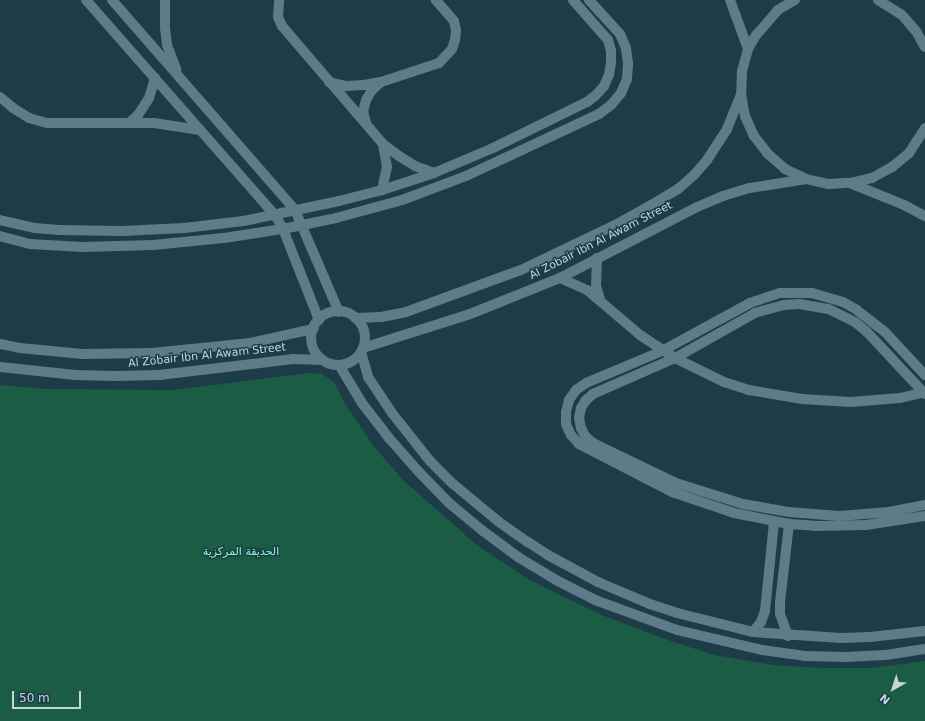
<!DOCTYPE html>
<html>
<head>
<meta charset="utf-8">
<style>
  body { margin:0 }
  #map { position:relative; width:925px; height:721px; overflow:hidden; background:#1e3c47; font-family:"DejaVu Sans","Noto Sans Arabic",sans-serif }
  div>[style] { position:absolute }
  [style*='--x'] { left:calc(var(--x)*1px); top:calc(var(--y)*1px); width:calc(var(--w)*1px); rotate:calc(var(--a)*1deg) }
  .green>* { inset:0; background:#1b5c44 }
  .minor>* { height:10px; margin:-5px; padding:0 5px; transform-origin:5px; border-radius:5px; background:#5d7c88 }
  .minor>.ring { margin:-5px; padding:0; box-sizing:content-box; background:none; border:10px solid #5d7c88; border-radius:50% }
  span { translate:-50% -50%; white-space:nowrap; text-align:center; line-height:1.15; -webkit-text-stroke:3px #1e3c47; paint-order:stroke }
  .street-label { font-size:11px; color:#c4d5dc }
  .park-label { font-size:11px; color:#83fdcb }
  .north { position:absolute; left:873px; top:669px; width:40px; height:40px; -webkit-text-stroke:3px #1e3c47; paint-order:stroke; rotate:219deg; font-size:11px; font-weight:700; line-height:16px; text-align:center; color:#c4d5dc }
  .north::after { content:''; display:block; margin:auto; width:14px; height:18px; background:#c4d5dc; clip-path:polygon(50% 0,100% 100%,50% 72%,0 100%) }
  .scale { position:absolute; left:12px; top:691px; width:69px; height:18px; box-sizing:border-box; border:2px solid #c4d5dc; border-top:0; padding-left:5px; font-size:12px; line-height:14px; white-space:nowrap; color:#c4d5dc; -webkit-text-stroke:3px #1e3c47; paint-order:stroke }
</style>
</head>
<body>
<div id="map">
  <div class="green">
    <div style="clip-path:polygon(309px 373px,322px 374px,334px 382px,346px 405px,375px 448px,404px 481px,478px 546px,528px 579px,599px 614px,665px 639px,714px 655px,773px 665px,820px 668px,872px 668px,925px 661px,925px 721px,0 721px,0 385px,47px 389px,174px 390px)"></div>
  </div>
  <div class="minor">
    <div style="--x:86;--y:0;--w:286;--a:48.7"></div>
    <div style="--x:275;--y:215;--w:16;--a:60"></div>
    <div style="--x:283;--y:229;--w:98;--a:68.4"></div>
    <div style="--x:112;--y:0;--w:279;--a:48.9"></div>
    <div style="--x:295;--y:210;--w:111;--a:66.7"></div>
    <div style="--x:165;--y:0;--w:28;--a:90"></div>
    <div style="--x:165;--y:28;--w:17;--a:83"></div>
    <div style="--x:167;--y:45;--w:26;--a:69"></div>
    <div style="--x:279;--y:0;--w:17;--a:93"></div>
    <div style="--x:278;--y:17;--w:10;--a:66"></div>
    <div style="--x:282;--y:26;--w:155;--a:49.4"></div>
    <div style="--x:383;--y:144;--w:20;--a:37"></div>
    <div style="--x:399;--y:156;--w:19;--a:32"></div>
    <div style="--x:415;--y:166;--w:20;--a:20"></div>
    <div style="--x:730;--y:0;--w:52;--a:69.8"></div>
    <div style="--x:795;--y:0;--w:20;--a:150"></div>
    <div style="--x:778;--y:10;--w:33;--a:131"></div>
    <div style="--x:756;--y:35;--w:16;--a:120"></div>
    <div style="--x:748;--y:49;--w:23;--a:105"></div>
    <div style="--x:742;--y:71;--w:23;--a:92"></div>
    <div style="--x:741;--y:94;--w:22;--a:80"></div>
    <div style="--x:745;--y:116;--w:22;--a:66"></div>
    <div style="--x:754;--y:136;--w:23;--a:52"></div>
    <div style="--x:768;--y:154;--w:23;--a:41"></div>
    <div style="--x:785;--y:169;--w:23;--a:25"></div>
    <div style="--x:806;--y:179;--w:23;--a:13"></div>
    <div style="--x:828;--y:184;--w:22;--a:-3"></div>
    <div style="--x:850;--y:183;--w:23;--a:-13"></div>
    <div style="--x:872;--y:178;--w:23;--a:-29"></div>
    <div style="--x:892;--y:167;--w:22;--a:-39"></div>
    <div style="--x:909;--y:153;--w:30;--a:-57"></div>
    <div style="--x:878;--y:0;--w:28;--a:32"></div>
    <div style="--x:902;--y:15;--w:21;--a:49"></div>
    <div style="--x:916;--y:31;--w:18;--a:61"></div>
    <div style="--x:329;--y:82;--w:17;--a:13"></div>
    <div style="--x:346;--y:86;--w:18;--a:-3"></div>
    <div style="--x:364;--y:85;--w:17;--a:-10"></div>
    <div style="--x:381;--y:82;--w:61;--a:-18.1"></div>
    <div style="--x:439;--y:63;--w:19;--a:-47"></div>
    <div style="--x:452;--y:49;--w:9;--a:-72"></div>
    <div style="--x:455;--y:40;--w:10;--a:-84"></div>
    <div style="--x:456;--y:30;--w:9;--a:-103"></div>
    <div style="--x:454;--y:21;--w:28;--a:-131"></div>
    <div style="--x:0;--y:97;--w:17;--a:40"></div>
    <div style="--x:13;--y:108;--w:19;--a:32"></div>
    <div style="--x:29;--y:118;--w:19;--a:16"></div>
    <div style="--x:47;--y:123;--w:107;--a:0"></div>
    <div style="--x:154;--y:123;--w:47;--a:8.7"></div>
    <div style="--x:130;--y:122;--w:11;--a:-41"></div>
    <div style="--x:138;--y:115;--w:20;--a:-57"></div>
    <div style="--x:149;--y:98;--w:21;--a:-73"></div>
    <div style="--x:366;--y:123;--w:11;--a:-105"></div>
    <div style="--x:363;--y:112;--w:12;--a:-76"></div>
    <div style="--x:366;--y:100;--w:12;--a:-59"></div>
    <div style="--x:372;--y:90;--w:12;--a:-42"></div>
    <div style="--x:850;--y:183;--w:58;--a:22.2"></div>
    <div style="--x:904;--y:205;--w:24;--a:28"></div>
    <div style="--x:382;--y:190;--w:24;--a:-78"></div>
    <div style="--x:387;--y:167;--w:23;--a:-100"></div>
    <div style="--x:0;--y:220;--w:36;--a:13"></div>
    <div style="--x:35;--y:228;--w:24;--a:5"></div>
    <div style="--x:59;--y:230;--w:63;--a:0.9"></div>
    <div style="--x:122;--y:231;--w:62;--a:-2.8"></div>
    <div style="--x:184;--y:228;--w:60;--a:-6.7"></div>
    <div style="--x:244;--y:221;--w:97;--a:-11.9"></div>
    <div style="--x:339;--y:201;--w:44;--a:-14.3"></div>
    <div style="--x:382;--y:190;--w:55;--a:-18.1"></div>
    <div style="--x:434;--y:173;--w:64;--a:-23"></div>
    <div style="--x:493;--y:148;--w:105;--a:-26.1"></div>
    <div style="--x:587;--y:102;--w:11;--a:-38"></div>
    <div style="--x:596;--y:95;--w:12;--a:-48"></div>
    <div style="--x:604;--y:86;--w:12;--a:-66"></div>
    <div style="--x:609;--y:75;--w:12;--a:-81"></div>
    <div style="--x:611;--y:63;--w:12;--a:-90"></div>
    <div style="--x:611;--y:51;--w:11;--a:-105"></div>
    <div style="--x:608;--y:40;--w:53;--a:-131.2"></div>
    <div style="--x:0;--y:236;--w:31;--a:15"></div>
    <div style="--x:30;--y:244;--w:52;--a:3.3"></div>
    <div style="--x:82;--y:247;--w:71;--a:-1.6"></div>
    <div style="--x:153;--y:245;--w:71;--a:-5.6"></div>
    <div style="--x:224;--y:238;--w:60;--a:-8.7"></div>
    <div style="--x:283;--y:229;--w:54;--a:-11.7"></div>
    <div style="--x:336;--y:218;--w:68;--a:-15.3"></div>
    <div style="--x:402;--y:200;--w:68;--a:-20.6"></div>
    <div style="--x:466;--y:176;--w:147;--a:-25"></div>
    <div style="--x:599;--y:114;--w:15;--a:-37"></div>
    <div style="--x:611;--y:105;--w:16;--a:-50"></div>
    <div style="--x:621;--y:93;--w:15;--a:-67"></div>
    <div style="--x:627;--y:79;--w:16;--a:-86"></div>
    <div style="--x:628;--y:63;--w:15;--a:-98"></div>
    <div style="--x:626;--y:48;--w:15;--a:-113"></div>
    <div style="--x:620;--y:34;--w:46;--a:-132.4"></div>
    <div style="--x:597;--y:258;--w:28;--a:92"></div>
    <div style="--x:596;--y:286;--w:14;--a:73"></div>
    <div style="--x:560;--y:278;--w:30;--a:24"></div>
    <div style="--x:587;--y:290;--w:70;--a:40.3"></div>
    <div style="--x:640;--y:335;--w:42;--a:33.3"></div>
    <div style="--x:675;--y:358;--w:55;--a:26.1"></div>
    <div style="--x:724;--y:382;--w:26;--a:18"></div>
    <div style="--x:749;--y:390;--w:54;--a:9.6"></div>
    <div style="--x:802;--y:399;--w:49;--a:3.5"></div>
    <div style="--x:851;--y:402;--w:49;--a:-4.7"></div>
    <div style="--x:900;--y:398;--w:26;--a:-13"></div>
    <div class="ring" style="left:311px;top:311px;width:44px;height:44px"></div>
    <div style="--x:355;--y:318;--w:26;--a:-2"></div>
    <div style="--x:381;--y:317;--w:25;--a:-11"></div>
    <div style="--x:406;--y:312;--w:122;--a:-20.1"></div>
    <div style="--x:521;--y:270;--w:106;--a:-25.6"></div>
    <div style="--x:617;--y:224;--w:47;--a:-29.3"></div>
    <div style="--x:658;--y:201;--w:23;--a:-31"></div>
    <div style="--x:678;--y:189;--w:21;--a:-41"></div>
    <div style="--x:694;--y:175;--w:20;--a:-49"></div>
    <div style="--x:707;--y:160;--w:37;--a:-57"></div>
    <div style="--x:727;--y:129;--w:38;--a:-68"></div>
    <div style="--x:0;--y:344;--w:20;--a:11"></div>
    <div style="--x:20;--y:348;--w:63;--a:5.4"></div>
    <div style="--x:83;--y:354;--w:69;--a:-0.8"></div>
    <div style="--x:152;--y:353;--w:99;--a:-5.8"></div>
    <div style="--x:250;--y:343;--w:65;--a:-12.5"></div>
    <div style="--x:363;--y:348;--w:112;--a:-17.6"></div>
    <div style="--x:470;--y:314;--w:97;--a:-21.8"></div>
    <div style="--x:560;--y:278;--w:154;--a:-27.4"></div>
    <div style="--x:697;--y:207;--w:28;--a:-23"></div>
    <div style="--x:723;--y:196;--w:28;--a:-17"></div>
    <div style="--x:750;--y:188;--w:57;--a:-9.1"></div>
    <div style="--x:361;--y:352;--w:26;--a:74"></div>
    <div style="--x:368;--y:377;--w:43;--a:56.3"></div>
    <div style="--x:392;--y:413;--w:61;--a:51.6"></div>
    <div style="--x:430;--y:461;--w:31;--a:45"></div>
    <div style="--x:452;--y:483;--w:61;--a:39.7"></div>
    <div style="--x:499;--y:522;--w:35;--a:35"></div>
    <div style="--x:528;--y:542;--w:24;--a:33"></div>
    <div style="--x:548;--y:555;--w:57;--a:28.4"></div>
    <div style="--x:598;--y:582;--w:56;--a:22.9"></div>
    <div style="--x:650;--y:604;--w:28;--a:18"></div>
    <div style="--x:677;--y:613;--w:78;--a:14"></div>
    <div style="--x:753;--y:632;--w:88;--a:3.9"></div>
    <div style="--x:841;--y:638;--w:29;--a:-2"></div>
    <div style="--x:870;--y:637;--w:55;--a:-6.2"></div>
    <div style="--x:339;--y:365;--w:44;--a:58.8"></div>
    <div style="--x:362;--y:403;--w:44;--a:52.4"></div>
    <div style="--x:389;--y:438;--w:44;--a:48.7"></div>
    <div style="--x:418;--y:471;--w:45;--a:45.9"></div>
    <div style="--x:449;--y:503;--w:44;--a:39.5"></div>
    <div style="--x:483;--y:531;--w:44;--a:36.6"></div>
    <div style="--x:518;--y:557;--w:44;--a:31.2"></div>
    <div style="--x:556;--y:580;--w:44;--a:27.1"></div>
    <div style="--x:595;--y:600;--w:87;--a:20.1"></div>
    <div style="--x:677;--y:630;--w:87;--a:13.2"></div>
    <div style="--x:762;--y:650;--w:43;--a:7.9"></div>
    <div style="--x:805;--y:656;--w:40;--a:1.4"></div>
    <div style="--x:845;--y:657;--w:41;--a:-2.8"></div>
    <div style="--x:886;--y:655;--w:39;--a:-9"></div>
    <div style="--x:0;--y:367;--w:76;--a:6"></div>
    <div style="--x:76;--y:375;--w:41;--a:1.4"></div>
    <div style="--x:117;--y:376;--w:42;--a:-1.4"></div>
    <div style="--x:159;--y:375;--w:135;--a:-6.8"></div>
    <div style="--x:293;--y:359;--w:29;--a:2"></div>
    <div style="--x:925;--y:375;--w:59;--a:-132.9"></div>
    <div style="--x:885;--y:332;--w:36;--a:-142"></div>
    <div style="--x:857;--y:310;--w:16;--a:-150"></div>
    <div style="--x:843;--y:302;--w:32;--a:-164"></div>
    <div style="--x:812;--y:293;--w:32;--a:180"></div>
    <div style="--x:780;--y:293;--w:32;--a:162"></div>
    <div style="--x:750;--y:303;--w:100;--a:151.4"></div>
    <div style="--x:662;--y:351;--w:82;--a:157.2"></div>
    <div style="--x:586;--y:383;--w:12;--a:145"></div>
    <div style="--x:576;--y:390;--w:12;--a:125"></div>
    <div style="--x:569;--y:400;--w:12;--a:104"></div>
    <div style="--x:566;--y:412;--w:12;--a:90"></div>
    <div style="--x:566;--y:424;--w:12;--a:66"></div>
    <div style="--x:571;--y:435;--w:12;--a:48"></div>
    <div style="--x:579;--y:444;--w:105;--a:27.3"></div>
    <div style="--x:672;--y:492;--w:65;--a:18.7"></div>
    <div style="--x:734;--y:513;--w:56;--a:11.3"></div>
    <div style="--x:789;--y:524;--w:26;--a:4"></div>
    <div style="--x:815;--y:526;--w:51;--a:-1.1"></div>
    <div style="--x:866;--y:525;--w:60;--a:-8.7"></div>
    <div style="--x:925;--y:394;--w:86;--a:-133.1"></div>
    <div style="--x:866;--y:331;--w:14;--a:-141"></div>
    <div style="--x:855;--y:322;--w:30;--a:-154"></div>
    <div style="--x:828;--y:309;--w:29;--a:-170"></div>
    <div style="--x:799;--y:304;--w:15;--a:176"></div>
    <div style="--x:784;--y:305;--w:30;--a:165"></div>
    <div style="--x:755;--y:313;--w:92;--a:150.6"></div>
    <div style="--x:675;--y:358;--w:90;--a:156.3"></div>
    <div style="--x:593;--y:394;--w:9;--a:139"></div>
    <div style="--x:586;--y:400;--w:9;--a:122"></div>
    <div style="--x:581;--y:408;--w:10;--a:101"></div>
    <div style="--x:579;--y:418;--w:10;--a:79"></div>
    <div style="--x:581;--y:428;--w:9;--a:63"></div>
    <div style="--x:585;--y:436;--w:11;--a:41"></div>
    <div style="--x:593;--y:443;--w:92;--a:25.7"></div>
    <div style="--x:676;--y:483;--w:70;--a:17.4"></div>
    <div style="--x:743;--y:504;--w:47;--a:9.9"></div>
    <div style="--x:789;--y:512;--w:50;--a:4.6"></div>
    <div style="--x:839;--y:516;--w:50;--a:-4.6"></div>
    <div style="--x:889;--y:512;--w:37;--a:-11"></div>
    <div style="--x:753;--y:632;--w:13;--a:-51"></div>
    <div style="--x:761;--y:622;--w:12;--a:-70"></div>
    <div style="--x:765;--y:611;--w:89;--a:-84.2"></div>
    <div style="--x:788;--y:636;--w:23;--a:-110"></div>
    <div style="--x:780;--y:614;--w:12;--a:-90"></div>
    <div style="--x:780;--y:602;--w:79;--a:-83.4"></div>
  </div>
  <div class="street-label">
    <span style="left:601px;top:241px;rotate:-27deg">Al Zobair Ibn Al Awam Street</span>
    <span style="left:207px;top:356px;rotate:-6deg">Al Zobair Ibn Al Awam Street</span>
  </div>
  <div class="park-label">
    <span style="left:241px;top:552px">الحديقة المركزية</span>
  </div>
  <div class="north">N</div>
  <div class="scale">50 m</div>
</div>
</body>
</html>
